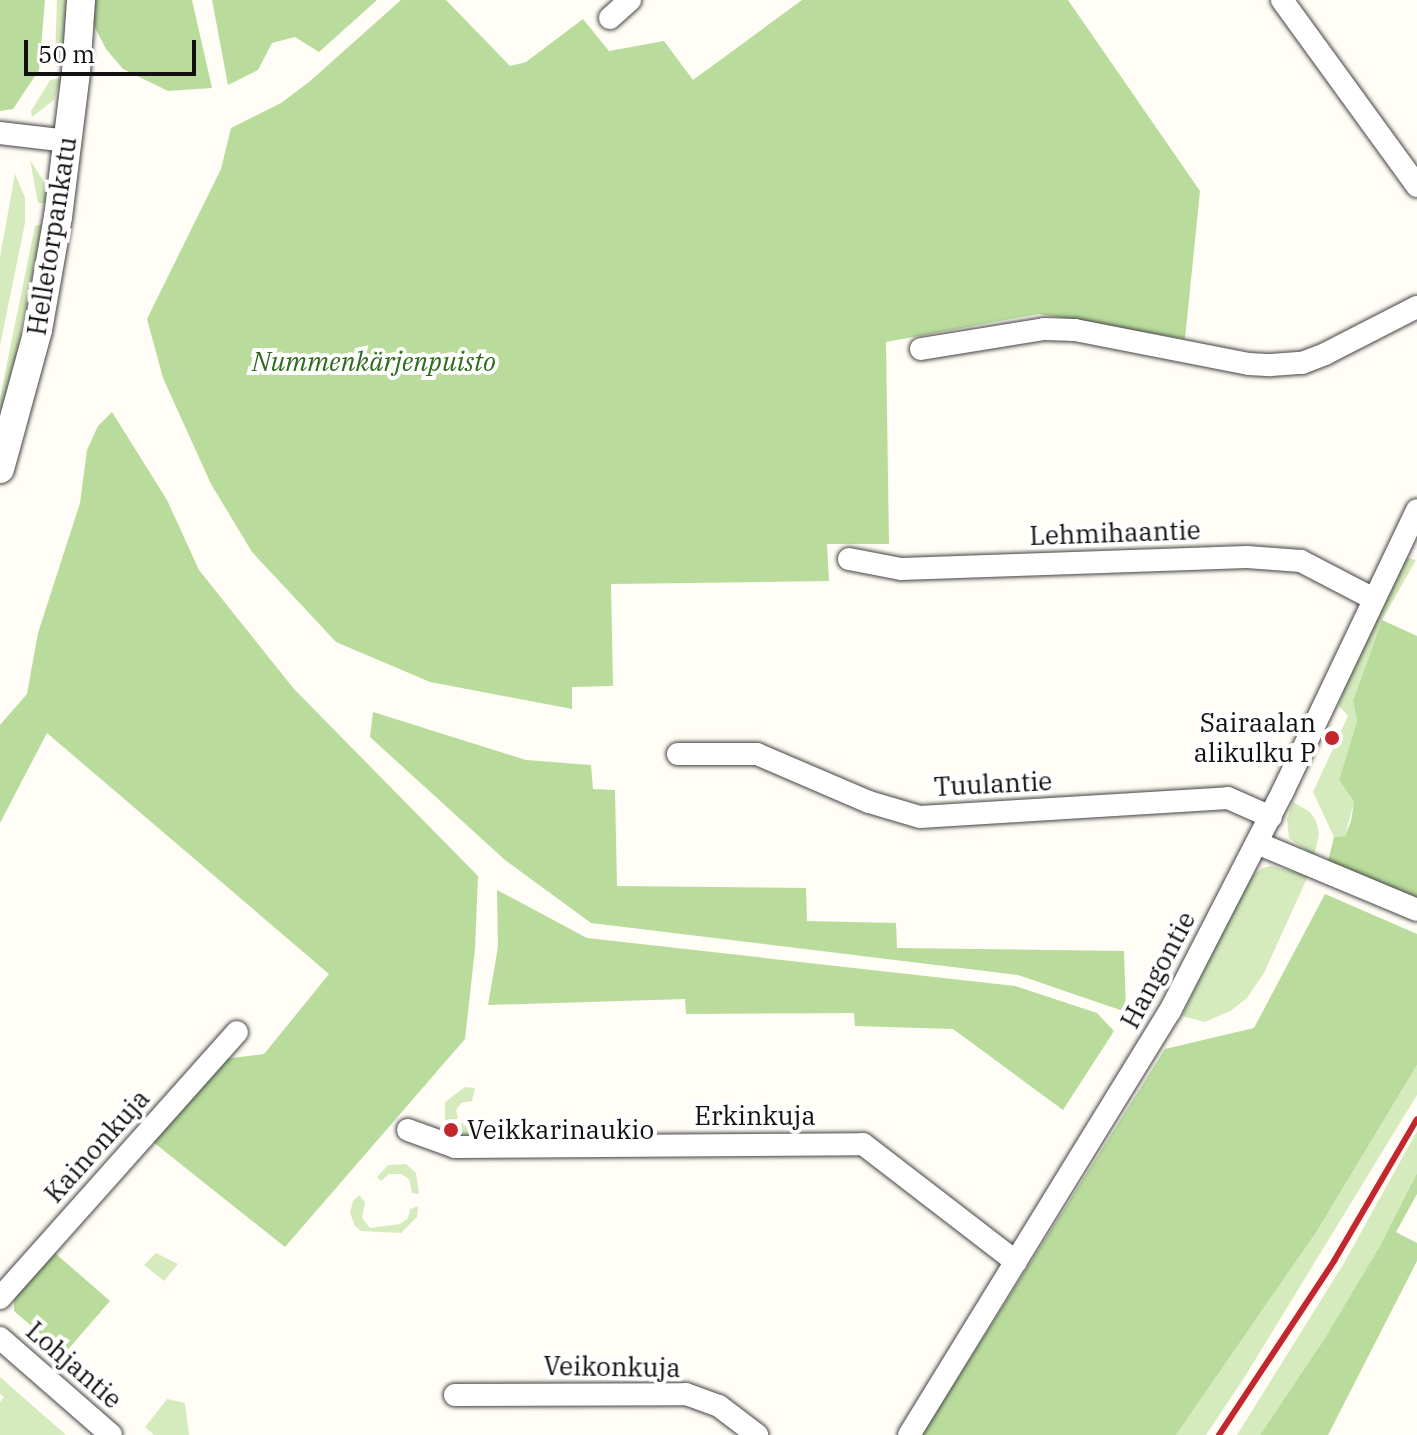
<!DOCTYPE html>
<html>
<head>
<meta charset="utf-8">
<style>
  body { margin:0 }
  #map { position:relative; width:1417px; height:1435px; overflow:hidden; background:#fffdf5; font-family:"IBM Plex Serif",serif }
  div>[style] { position:absolute }
  [style*='--x'] { left:calc(var(--x)*1px); top:calc(var(--y)*1px); width:calc(var(--w)*1px); rotate:calc(var(--a)*1deg) }
  .green>* { inset:0; background:#d5ebbd }
  .forest>* { inset:0; background:#b9dc9c }
  .roads { filter:drop-shadow(0 0 2px #444) drop-shadow(0 0 2px #444) }
  .minor>* { height:22px; margin:-11px; padding:0 11px; transform-origin:11px; border-radius:11px; background:#fff }
  .tertiary>* { height:28px; margin:-14px; padding:0 14px; transform-origin:14px; border-radius:14px; background:#fff }
  .rail>* { height:6px; margin:-3px; padding:0 3px; transform-origin:3px; border-radius:3px; background:#c4262e }
  .dots>* { width:22px; height:22px; translate:-50% -50%; box-sizing:border-box; border:4px solid #fff; border-radius:50% }
  span { translate:-50% -50%; white-space:nowrap; text-align:center; line-height:1.15; -webkit-text-stroke:8px #fff; paint-order:stroke }
  .street-label { font-size:26px; color:#111 }
  .park-label { font-size:26px; color:#2f6b1f; font-style:italic }
  .poi-label { font-size:26px; color:#111 }
  .right { translate:-100% -50%; text-align:right }
  .left { translate:0 -50%; text-align:left }
  .scale { position:absolute; left:24px; top:40px; width:172px; height:36px; box-sizing:border-box; border:4px solid #111; border-top:0; padding-left:10px; font-size:24px; line-height:28px; white-space:nowrap; color:#111; -webkit-text-stroke:6px #fff; paint-order:stroke }
</style>
</head>
<body>
<div id="map">
  <div class="green">
    <div style="clip-path:polygon(57px 0,67px 0,63px 62px,55px 57px)"></div>
    <div style="clip-path:polygon(61px 78px,54px 100px,32px 117px,31px 111px,50px 80px)"></div>
    <div style="clip-path:polygon(30px 160px,46px 185px,46px 203px,38px 203px)"></div>
    <div style="clip-path:polygon(15px 174px,25px 198px,25px 223px,0 346px,0 257px)"></div>
    <div style="clip-path:polygon(42px 224px,17px 352px,0 419px,0 398px,35px 226px)"></div>
    <div style="clip-path:polygon(1404px 557px,1416px 560px,1382px 620px,1353px 701px,1357px 721px,1339px 780px,1354px 802px,1345px 836px,1334px 837px,1313px 792px,1348px 716px,1339px 706px,1345px 684px)"></div>
    <div style="clip-path:polygon(1293px 802px,1310px 812px,1316px 821px,1319px 834px,1314px 856px,1289px 838px,1287px 819px)"></div>
    <div style="clip-path:polygon(1271px 866px,1308px 876px,1264px 973px,1247px 998px,1232px 1010px,1205px 1022px,1182px 1016px,1247px 881px,1262px 868px)"></div>
    <div style="clip-path:polygon(1417px 1065px,1417px 1095px,1244px 1378px,1206px 1435px,1176px 1435px,1317px 1231px)"></div>
    <div style="clip-path:polygon(465px 1087px,475px 1088px,472px 1101px,461px 1103px,456px 1110px,458px 1118px,445px 1125px,445px 1102px)"></div>
    <div style="clip-path:polygon(479px 1120px,495px 1122px,480px 1139px,458px 1138px,450px 1131px,462px 1123px,468px 1125px)"></div>
    <div style="clip-path:polygon(1417px 1131px,1417px 1173px,1381px 1244px,1323px 1341px,1260px 1435px,1237px 1435px,1344px 1263px)"></div>
    <div style="clip-path:polygon(406px 1164px,416px 1173px,419px 1194px,412px 1193px,409px 1179px,401px 1174px,389px 1174px,381px 1181px,377px 1177px,388px 1165px)"></div>
    <div style="clip-path:polygon(359px 1195px,365px 1202px,362px 1218px,370px 1228px,400px 1224px,408px 1218px,410px 1209px,418px 1206px,417px 1217px,401px 1233px,361px 1231px,355px 1226px,350px 1213px,353px 1201px)"></div>
    <div style="clip-path:polygon(156px 1253px,178px 1264px,164px 1281px,144px 1265px)"></div>
    <div style="clip-path:polygon(0 1377px,66px 1435px,0 1435px,0 1402px,4px 1397px,0 1394px)"></div>
    <div style="clip-path:polygon(167px 1399px,185px 1403px,189px 1435px,154px 1435px,145px 1427px)"></div>
  </div>
  <div class="forest">
    <div style="clip-path:polygon(0 0,45px 0,39px 70px,13px 109px,0 111px)"></div>
    <div style="clip-path:polygon(96px 0,192px 0,212px 88px,168px 91px,123px 69px,106px 49px,92px 22px)"></div>
    <div style="clip-path:polygon(212px 0,377px 0,319px 52px,295px 37px,272px 43px,258px 70px,228px 85px)"></div>
    <div style="clip-path:polygon(401px 0,446px 0,510px 66px,526px 62px,583px 19px,609px 51px,664px 41px,693px 80px,802px 0,1068px 0,1200px 191px,1185px 339px,1039px 314px,886px 342px,889px 544px,827px 544px,829px 581px,611px 584px,613px 686px,572px 687px,572px 709px,430px 682px,336px 642px,252px 552px,211px 484px,163px 378px,147px 319px,221px 169px,231px 128px,281px 103px,309px 82px)"></div>
    <div style="clip-path:polygon(112px 412px,167px 500px,199px 570px,294px 689px,478px 876px,475px 949px,465px 1039px,285px 1247px,153px 1142px,224px 1059px,264px 1054px,329px 974px,47px 733px,0 823px,0 725px,27px 694px,38px 633px,80px 503px,87px 450px,98px 426px)"></div>
    <div style="clip-path:polygon(1382px 620px,1417px 636px,1417px 898px,1328px 861px,1334px 837px,1345px 836px,1351px 821px,1354px 802px,1339px 780px,1357px 721px,1353px 701px)"></div>
    <div style="clip-path:polygon(373px 712px,526px 760px,591px 765px,593px 789px,615px 790px,617px 886px,806px 888px,807px 921px,896px 923px,897px 948px,1124px 951px,1126px 1012px,1018px 975px,591px 923px,505px 860px,370px 737px)"></div>
    <div style="clip-path:polygon(497px 890px,587px 938px,1015px 986px,1097px 1013px,1114px 1031px,1063px 1110px,953px 1029px,855px 1026px,854px 1013px,686px 1014px,685px 999px,488px 1005px,498px 947px)"></div>
    <div style="clip-path:polygon(1325px 894px,1417px 934px,1417px 1065px,1317px 1231px,1176px 1435px,922px 1435px,1165px 1049px,1254px 1028px)"></div>
    <div style="clip-path:polygon(1417px 1173px,1417px 1194px,1396px 1232px,1417px 1243px,1417px 1261px,1328px 1435px,1260px 1435px,1323px 1341px,1381px 1244px)"></div>
    <div style="clip-path:polygon(55px 1253px,110px 1301px,64px 1354px,14px 1311px,14px 1299px)"></div>
  </div>
  <div class="roads">
    <div class="minor">
      <div style="--x:1282;--y:0;--w:230;--a:54"></div>
      <div style="--x:610;--y:18;--w:27;--a:-42"></div>
      <div style="--x:0;--y:133;--w:68;--a:6.7"></div>
      <div style="--x:921;--y:349;--w:125;--a:-9.2"></div>
      <div style="--x:1044;--y:329;--w:31;--a:2"></div>
      <div style="--x:1075;--y:330;--w:177;--a:11.1"></div>
      <div style="--x:1249;--y:364;--w:22;--a:3"></div>
      <div style="--x:1271;--y:365;--w:31;--a:-4"></div>
      <div style="--x:1302;--y:363;--w:25;--a:-21"></div>
      <div style="--x:1325;--y:354;--w:103;--a:-27.1"></div>
      <div style="--x:849;--y:559;--w:53;--a:10.9"></div>
      <div style="--x:901;--y:569;--w:346;--a:-2"></div>
      <div style="--x:1247;--y:557;--w:54;--a:4.2"></div>
      <div style="--x:1301;--y:561;--w:82;--a:27.5"></div>
      <div style="--x:678;--y:754;--w:79;--a:0"></div>
      <div style="--x:757;--y:754;--w:122;--a:23.2"></div>
      <div style="--x:869;--y:802;--w:53;--a:16.4"></div>
      <div style="--x:920;--y:817;--w:309;--a:-3.5"></div>
      <div style="--x:1228;--y:798;--w:47;--a:23.8"></div>
      <div style="--x:1257;--y:843;--w:173;--a:22.7"></div>
      <div style="--x:408;--y:1130;--w:50;--a:19.9"></div>
      <div style="--x:455;--y:1147;--w:408;--a:-0.4"></div>
      <div style="--x:863;--y:1144;--w:193;--a:37.6"></div>
      <div style="--x:0;--y:1298;--w:356;--a:-48.3"></div>
      <div style="--x:0;--y:1338;--w:147;--a:41.1"></div>
      <div style="--x:455;--y:1395;--w:231;--a:-0.2"></div>
      <div style="--x:686;--y:1394;--w:35;--a:20"></div>
      <div style="--x:719;--y:1406;--w:48;--a:37.3"></div>
      <div style="--x:909;--y:1435;--w:498;--a:-58.4"></div>
      <div style="--x:1170;--y:1011;--w:247;--a:-62.8"></div>
      <div style="--x:1283;--y:791;--w:311;--a:-64.5"></div>
    </div>
    <div class="tertiary">
      <div style="--x:0;--y:469;--w:144;--a:-74.7"></div>
      <div style="--x:38;--y:330;--w:115;--a:-80"></div>
      <div style="--x:58;--y:217;--w:146;--a:-82.9"></div>
      <div style="--x:76;--y:72;--w:72;--a:-86"></div>
    </div>
  </div>
  <div class="rail">
    <div style="--x:1219;--y:1435;--w:209;--a:-56.5"></div>
    <div style="--x:1334;--y:1261;--w:164;--a:-59.7"></div>
  </div>
  <div class="dots">
    <div style="left:1332px;top:738px;background:#c4262e"></div>
    <div style="left:451px;top:1130px;background:#c4262e"></div>
  </div>
  <div class="street-label">
    <span style="left:52px;top:236px;rotate:-81deg">Helletorpankatu</span>
    <span style="left:1115px;top:533px;rotate:-2deg">Lehmihaantie</span>
    <span style="left:993px;top:784px;rotate:-3deg">Tuulantie</span>
    <span style="left:1158px;top:970px;rotate:-62deg">Hangontie</span>
    <span style="left:755px;top:1116px">Erkinkuja</span>
    <span style="left:97px;top:1146px;rotate:-48deg">Kainonkuja</span>
    <span style="left:74px;top:1365px;rotate:41deg">Lohjantie</span>
    <span style="left:612px;top:1367px;rotate:1deg">Veikonkuja</span>
  </div>
  <div class="park-label">
    <span style="left:374px;top:362px">Nummenkärjenpuisto</span>
  </div>
  <div class="poi-label">
    <span class="right" style="left:1316px;top:738px">Sairaalan<br>alikulku P</span>
    <span class="left" style="left:467px;top:1130px">Veikkarinaukio</span>
  </div>
  <div class="scale">50 m</div>
</div>
</body>
</html>
